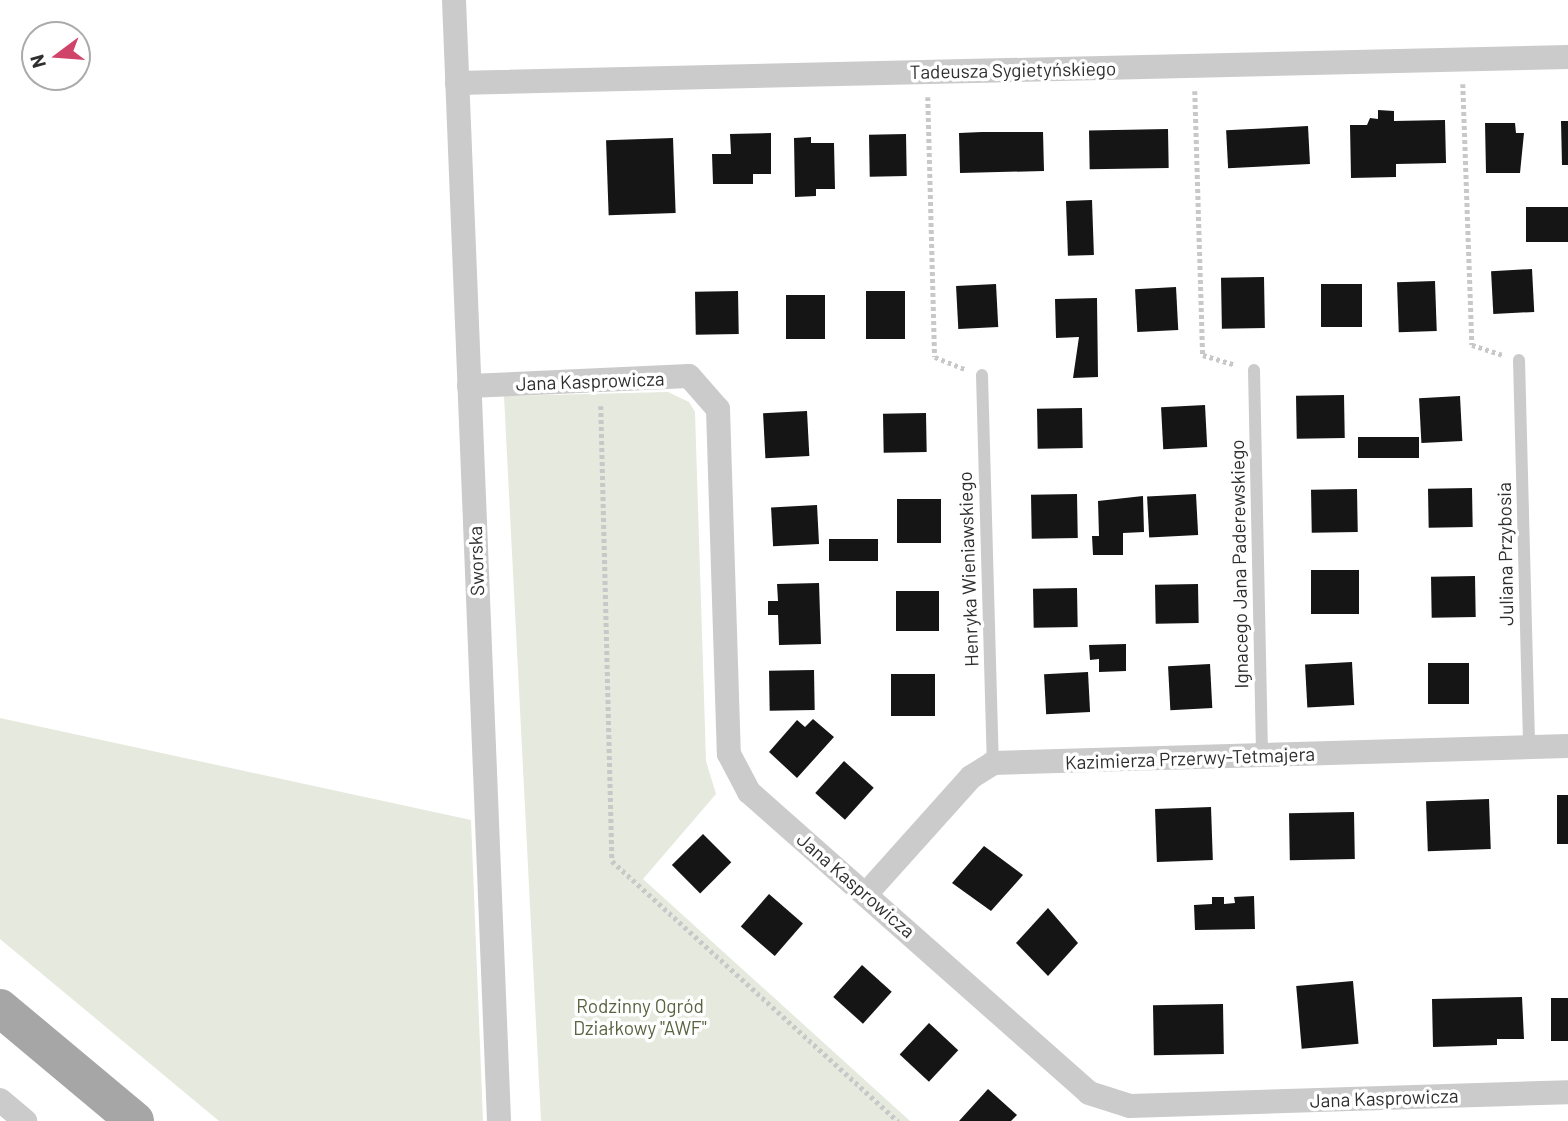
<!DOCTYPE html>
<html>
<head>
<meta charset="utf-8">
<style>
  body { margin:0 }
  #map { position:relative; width:1568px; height:1121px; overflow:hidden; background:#fff; font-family:Barlow,sans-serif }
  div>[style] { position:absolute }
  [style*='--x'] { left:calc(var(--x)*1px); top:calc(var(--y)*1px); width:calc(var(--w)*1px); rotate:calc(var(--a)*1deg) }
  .green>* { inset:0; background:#e6e9dd }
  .building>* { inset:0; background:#151515; transform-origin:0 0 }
  .path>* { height:4.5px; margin-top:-2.25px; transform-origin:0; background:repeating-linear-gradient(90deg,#c8c8c8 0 3.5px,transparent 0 7px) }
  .lane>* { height:12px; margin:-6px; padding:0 6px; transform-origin:6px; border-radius:6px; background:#cbcbcb }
  .street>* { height:24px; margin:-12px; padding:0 12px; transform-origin:12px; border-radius:12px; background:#cbcbcb }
  .primary>* { height:38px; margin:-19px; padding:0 19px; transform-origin:19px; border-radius:19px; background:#a6a6a6 }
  span { translate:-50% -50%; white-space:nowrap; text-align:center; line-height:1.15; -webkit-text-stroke:7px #fff; paint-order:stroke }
  .street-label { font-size:19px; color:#2e2e2e }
  .park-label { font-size:19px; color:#586440 }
  .north { position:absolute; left:21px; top:21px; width:70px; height:70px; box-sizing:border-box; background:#fff; border:2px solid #ababab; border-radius:50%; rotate:254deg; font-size:19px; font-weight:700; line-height:28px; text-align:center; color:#2e2e2e }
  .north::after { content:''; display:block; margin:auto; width:24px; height:32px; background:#d1446a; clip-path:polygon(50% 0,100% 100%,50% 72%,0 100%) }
</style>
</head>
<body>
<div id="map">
  <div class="green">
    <div style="clip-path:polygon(668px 392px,689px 402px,695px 412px,706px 761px,716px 794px,643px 879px,910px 1121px,541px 1121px,504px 396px)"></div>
    <div style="clip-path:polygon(0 718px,471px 820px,483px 1121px,219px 1121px,0 939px)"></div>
  </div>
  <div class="building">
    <div style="clip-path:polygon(1378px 110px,1394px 111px,1394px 121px,1445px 120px,1446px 163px,1396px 164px,1396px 177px,1351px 178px,1350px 125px,1367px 125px,1370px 118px,1378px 119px)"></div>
    <div style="clip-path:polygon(1561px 121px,1568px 121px,1568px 165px,1562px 165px)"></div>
    <div style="clip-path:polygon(1485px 123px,1515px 123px,1516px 133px,1524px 133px,1520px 173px,1486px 173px)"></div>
    <div style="left:1308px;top:126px;width:38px;height:82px;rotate:87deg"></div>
    <div style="left:1168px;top:129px;width:39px;height:79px;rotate:89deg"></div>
    <div style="clip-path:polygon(982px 132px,1043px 132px,1044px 171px,960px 173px,959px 133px)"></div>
    <div style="clip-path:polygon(771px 133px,771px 174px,753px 174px,753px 184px,713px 184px,712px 154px,731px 154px,730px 134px)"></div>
    <div style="left:906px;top:134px;width:42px;height:37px;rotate:89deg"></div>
    <div style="clip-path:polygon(811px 137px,811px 143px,834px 143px,835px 189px,816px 189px,816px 196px,795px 197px,794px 138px)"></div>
    <div style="left:673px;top:138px;width:75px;height:67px;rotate:88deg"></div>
    <div style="left:1092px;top:200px;width:55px;height:26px;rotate:88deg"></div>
    <div style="left:1568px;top:207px;width:35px;height:42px;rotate:90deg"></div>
    <div style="left:1532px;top:269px;width:43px;height:41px;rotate:87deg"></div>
    <div style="left:1264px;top:277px;width:51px;height:43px;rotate:89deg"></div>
    <div style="left:1435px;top:281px;width:50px;height:38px;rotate:88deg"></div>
    <div style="left:996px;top:284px;width:43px;height:40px;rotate:87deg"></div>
    <div style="left:1321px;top:284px;width:41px;height:43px"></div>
    <div style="left:1176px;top:287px;width:43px;height:41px;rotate:87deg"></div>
    <div style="left:738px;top:291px;width:43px;height:43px;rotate:89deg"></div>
    <div style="left:866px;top:291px;width:39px;height:48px"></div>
    <div style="left:786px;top:295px;width:39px;height:44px"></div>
    <div style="clip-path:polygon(1097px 298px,1098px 377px,1073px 378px,1079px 337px,1056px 338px,1055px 299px)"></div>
    <div style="left:1344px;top:395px;width:43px;height:48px;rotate:89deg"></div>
    <div style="left:1460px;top:396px;width:45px;height:41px;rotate:87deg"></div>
    <div style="left:1205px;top:405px;width:42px;height:44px;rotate:87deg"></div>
    <div style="left:1082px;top:408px;width:40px;height:45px;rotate:89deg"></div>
    <div style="left:807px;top:411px;width:45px;height:44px;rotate:87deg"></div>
    <div style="left:926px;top:413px;width:39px;height:43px;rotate:89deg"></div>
    <div style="left:1419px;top:437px;width:21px;height:61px;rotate:90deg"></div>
    <div style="left:1472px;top:488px;width:39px;height:44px;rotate:89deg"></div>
    <div style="left:1357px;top:489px;width:43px;height:46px;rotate:89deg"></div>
    <div style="left:1077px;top:494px;width:44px;height:46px;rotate:89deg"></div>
    <div style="left:1196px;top:494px;width:41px;height:49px;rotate:87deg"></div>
    <div style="clip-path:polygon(1143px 496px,1144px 532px,1123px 533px,1123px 555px,1093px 555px,1092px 536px,1099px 536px,1098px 501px)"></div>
    <div style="left:897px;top:499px;width:44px;height:44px"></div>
    <div style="left:817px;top:505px;width:39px;height:46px;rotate:87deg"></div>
    <div style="left:878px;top:539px;width:22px;height:49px;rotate:90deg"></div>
    <div style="left:1359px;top:570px;width:44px;height:48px;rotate:90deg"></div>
    <div style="left:1475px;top:576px;width:41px;height:44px;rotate:89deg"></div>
    <div style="clip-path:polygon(819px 583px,821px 644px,779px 645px,778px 615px,768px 615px,768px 601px,778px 601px,777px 584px)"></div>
    <div style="left:1198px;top:584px;width:39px;height:43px;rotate:89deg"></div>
    <div style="left:1077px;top:588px;width:39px;height:44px;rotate:89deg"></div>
    <div style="left:939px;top:591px;width:40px;height:43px;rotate:90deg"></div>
    <div style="clip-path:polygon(1126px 644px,1126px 671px,1099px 672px,1099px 659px,1090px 660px,1089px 645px)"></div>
    <div style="left:1352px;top:662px;width:43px;height:47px;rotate:87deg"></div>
    <div style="left:1428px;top:663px;width:41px;height:41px"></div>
    <div style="left:1210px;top:664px;width:44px;height:42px;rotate:87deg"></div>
    <div style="left:814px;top:670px;width:40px;height:45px;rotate:89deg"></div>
    <div style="left:1088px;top:672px;width:40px;height:44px;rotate:87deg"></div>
    <div style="left:935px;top:674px;width:42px;height:44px;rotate:90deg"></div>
    <div style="clip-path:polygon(813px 719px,834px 737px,797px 778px,769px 752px,797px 720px,805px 727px)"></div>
    <div style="left:844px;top:761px;width:40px;height:43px;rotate:42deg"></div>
    <div style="left:1557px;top:795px;width:11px;height:49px"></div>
    <div style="left:1489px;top:799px;width:50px;height:63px;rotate:88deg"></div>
    <div style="left:1211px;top:807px;width:53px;height:56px;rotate:88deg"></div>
    <div style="left:1354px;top:812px;width:47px;height:65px;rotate:89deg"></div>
    <div style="left:703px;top:834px;width:40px;height:44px;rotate:45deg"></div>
    <div style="clip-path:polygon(984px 846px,1023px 875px,991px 911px,952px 883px)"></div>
    <div style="left:769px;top:894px;width:45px;height:43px;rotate:41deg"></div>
    <div style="clip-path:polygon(1254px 896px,1255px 929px,1195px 930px,1194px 905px,1212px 904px,1212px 897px,1224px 897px,1224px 904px,1235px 903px,1234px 897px)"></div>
    <div style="clip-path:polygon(1048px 908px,1078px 943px,1048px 976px,1016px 943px)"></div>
    <div style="left:862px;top:965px;width:40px;height:43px;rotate:42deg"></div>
    <div style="left:1353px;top:981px;width:63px;height:57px;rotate:85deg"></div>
    <div style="clip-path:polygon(1522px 997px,1524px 1039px,1497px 1039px,1497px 1045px,1433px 1047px,1432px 999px)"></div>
    <div style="left:1568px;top:998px;width:43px;height:17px;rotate:90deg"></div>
    <div style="left:1223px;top:1004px;width:50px;height:70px;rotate:89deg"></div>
    <div style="left:929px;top:1023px;width:40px;height:43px;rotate:43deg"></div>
    <div style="clip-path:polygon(988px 1089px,1017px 1115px,1011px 1121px,959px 1121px)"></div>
  </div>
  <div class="path">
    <div style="--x:1463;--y:84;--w:261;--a:88"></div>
    <div style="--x:1472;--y:345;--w:32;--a:18"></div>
    <div style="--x:1195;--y:91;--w:264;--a:88.3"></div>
    <div style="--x:1203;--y:355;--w:34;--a:17"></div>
    <div style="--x:928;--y:97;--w:260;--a:88.5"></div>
    <div style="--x:935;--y:357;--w:32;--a:22"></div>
    <div style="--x:601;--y:406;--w:455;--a:88.6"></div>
    <div style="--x:612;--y:861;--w:387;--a:42.3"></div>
  </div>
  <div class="lane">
    <div style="--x:1519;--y:360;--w:387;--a:88.5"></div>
    <div style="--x:1254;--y:370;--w:387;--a:88.8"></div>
    <div style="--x:982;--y:375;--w:388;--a:88.4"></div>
  </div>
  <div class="street">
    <div style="--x:454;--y:0;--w:1122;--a:87.7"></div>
    <div style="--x:457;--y:83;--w:1111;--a:-1.34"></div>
    <div style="--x:469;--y:386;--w:220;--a:-2.6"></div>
    <div style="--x:689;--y:376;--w:44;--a:48.7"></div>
    <div style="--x:718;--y:409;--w:345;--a:88.2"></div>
    <div style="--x:729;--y:754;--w:43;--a:62.2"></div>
    <div style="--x:749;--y:792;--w:454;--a:41.5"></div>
    <div style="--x:1089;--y:1093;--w:43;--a:17.6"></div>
    <div style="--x:1130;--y:1106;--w:438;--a:-1.8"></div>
    <div style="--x:867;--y:893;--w:156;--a:-48.1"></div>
    <div style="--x:971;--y:777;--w:26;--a:-32"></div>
    <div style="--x:993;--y:763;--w:575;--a:-1.69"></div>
    <div style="--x:0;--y:1100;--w:33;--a:40"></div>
  </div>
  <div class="primary">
    <div style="--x:0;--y:1008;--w:176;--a:39.9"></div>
  </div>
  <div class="street-label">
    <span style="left:1013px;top:70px;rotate:-1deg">Tadeusza Sygietyńskiego</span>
    <span style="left:590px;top:381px;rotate:-2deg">Jana Kasprowicza</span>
    <span style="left:1505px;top:554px;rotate:-91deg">Juliana Przybosia</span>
    <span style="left:476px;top:561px;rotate:-92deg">Sworska</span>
    <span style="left:1239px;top:564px;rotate:-91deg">Ignacego Jana Paderewskiego</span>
    <span style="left:968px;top:569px;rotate:-92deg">Henryka Wieniawskiego</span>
    <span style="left:1190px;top:758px;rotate:-2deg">Kazimierza Przerwy-Tetmajera</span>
    <span style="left:856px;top:885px;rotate:41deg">Jana Kasprowicza</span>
    <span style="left:1384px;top:1098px;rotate:-2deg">Jana Kasprowicza</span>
  </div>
  <div class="park-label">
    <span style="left:640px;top:1017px">Rodzinny Ogród<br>Działkowy "AWF"</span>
  </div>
  <div class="north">N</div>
</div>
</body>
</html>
